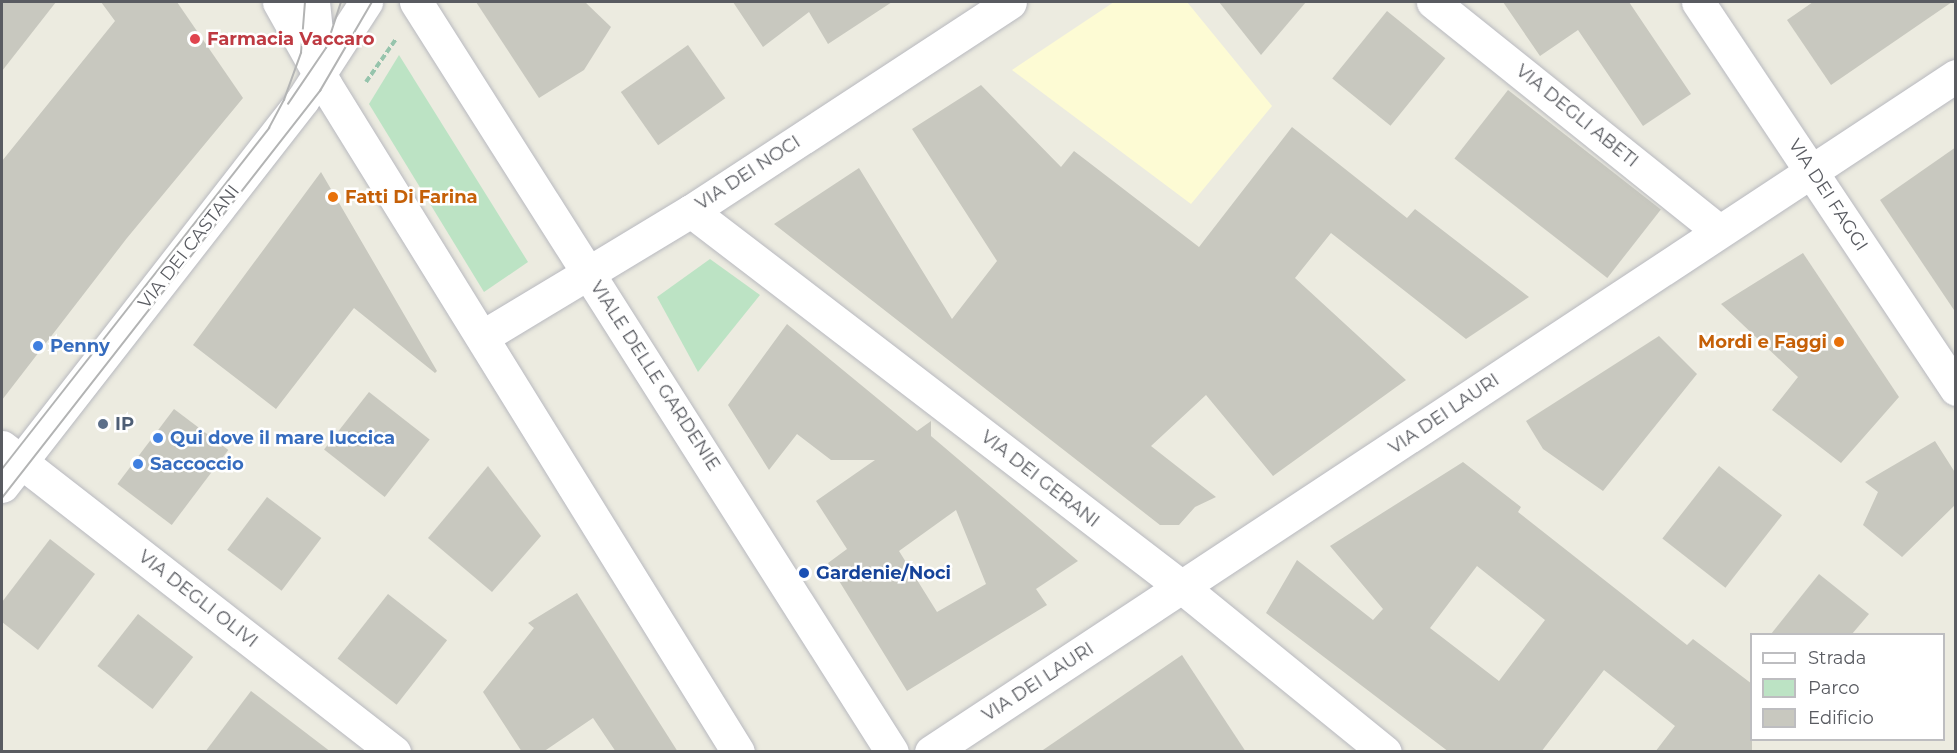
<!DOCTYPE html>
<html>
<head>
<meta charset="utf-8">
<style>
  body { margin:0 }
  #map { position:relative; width:1957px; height:753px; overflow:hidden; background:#ecebe0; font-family:Montserrat,sans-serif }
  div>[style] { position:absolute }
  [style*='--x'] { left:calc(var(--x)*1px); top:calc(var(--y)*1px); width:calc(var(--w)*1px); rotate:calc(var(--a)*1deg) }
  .commercial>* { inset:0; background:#fdfbd4 }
  .green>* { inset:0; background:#bce3c4 }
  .building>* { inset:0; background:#c8c8bf; transform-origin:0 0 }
  .path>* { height:4px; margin-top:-2px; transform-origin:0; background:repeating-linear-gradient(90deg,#96c4ac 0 6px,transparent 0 9px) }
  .roads { filter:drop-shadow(0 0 2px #b8b9bf) drop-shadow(0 0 2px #b8b9bf) }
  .minor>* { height:33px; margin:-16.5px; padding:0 16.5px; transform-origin:16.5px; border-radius:16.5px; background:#fff }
  .tram>* { height:1.5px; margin:-0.75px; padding:0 0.75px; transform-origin:0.75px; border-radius:0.75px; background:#b3b4b4 }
  .dots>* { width:16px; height:16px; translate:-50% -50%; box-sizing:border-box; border:3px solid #fff; border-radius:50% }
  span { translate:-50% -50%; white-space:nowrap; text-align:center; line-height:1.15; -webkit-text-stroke:5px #fff; paint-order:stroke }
  .health-label { font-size:18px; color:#be3a42; font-weight:700 }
  .left { translate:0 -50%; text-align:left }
  .street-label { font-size:18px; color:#595b61 }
  .food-label { font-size:18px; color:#c56008; font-weight:700 }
  .right { translate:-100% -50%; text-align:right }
  .shop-label { font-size:18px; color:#366cbe; font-weight:700 }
  .service-label { font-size:18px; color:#4e5e75; font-weight:700 }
  .transit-label { font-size:18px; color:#164399; font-weight:700 }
  .frame { position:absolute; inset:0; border:3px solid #595b61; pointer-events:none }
  .legend { position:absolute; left:1750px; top:633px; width:195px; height:108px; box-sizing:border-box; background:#fff; border:2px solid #bdbdc0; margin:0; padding:8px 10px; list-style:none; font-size:18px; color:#595b61 }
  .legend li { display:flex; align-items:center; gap:12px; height:30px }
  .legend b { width:30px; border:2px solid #bdbdc0 }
</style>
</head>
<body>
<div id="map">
  <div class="commercial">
    <div style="clip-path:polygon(1114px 2px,1187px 2px,1272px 106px,1191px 204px,1012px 70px)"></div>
  </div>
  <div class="green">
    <div style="clip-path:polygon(399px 55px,528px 262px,484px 292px,369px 104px)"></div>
    <div style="clip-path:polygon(710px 259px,760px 295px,698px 372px,657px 297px)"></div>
  </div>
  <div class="building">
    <div style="clip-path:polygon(2px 2px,56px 2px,2px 71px)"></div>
    <div style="clip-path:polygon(101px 2px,177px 2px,243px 98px,127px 238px,2px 400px,2px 161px,115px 21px)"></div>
    <div style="clip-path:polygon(476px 2px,585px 2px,611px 27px,584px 70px,539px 98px)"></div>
    <div style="clip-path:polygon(733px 2px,892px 2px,828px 44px,809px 12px,763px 47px)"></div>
    <div style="clip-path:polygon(1219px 2px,1306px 2px,1261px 55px)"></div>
    <div style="clip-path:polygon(1503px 2px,1629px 2px,1691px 94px,1643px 126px,1578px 30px,1540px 56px)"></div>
    <div style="clip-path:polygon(1813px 2px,1952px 2px,1831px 85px,1787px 20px)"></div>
    <div style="left:1387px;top:11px;width:75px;height:87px;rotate:39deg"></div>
    <div style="left:688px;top:45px;width:65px;height:82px;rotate:55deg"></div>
    <div style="clip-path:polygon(981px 85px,1061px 167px,1074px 151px,1199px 247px,1292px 127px,1407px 218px,1415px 209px,1529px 297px,1466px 339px,1331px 233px,1295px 278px,1406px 380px,1273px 476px,1206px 395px,1151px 446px,1216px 497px,1195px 507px,1179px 525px,1160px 525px,774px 224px,859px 168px,952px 319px,997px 261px,912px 129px)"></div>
    <div style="left:1508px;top:90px;width:194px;height:87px;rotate:38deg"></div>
    <div style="clip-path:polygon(1956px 147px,1956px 313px,1880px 200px)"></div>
    <div style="clip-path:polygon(321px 172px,437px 371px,435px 373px,354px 308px,276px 409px,193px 345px)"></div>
    <div style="clip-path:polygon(1803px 253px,1899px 397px,1841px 463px,1772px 410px,1798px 377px,1721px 304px)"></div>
    <div style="clip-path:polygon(evenodd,787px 324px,917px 431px,931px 421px,931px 436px,1078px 561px,1036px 589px,1047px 605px,907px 691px,828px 563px,847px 549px,816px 501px,875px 460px,831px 460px,797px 434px,769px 470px,728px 405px,787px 324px,956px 510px,986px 584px,937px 612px,899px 551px,956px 510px)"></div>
    <div style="clip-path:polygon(1659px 336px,1697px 374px,1603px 491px,1543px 449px,1526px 421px)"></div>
    <div style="left:369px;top:392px;width:77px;height:73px;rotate:38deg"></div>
    <div style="left:174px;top:409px;width:68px;height:94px;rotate:37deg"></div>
    <div style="clip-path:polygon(1935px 441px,1956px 474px,1956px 504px,1902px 557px,1863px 525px,1878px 492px,1865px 482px)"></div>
    <div style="clip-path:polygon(evenodd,1463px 462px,1521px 507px,1518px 512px,1687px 645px,1693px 639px,1752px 684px,1752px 752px,1655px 752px,1675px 726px,1604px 670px,1541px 752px,1449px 752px,1266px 613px,1297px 560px,1373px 620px,1383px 609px,1330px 546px,1463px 462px,1477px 566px,1545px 620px,1499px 681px,1430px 628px,1477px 566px)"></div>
    <div style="clip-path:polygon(488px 466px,541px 536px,492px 592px,428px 538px)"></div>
    <div style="left:1719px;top:466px;width:80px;height:92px;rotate:38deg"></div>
    <div style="left:267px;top:497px;width:68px;height:66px;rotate:37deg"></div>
    <div style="clip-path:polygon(50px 539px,95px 574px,38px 650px,2px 622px,2px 602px)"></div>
    <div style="clip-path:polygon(1819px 574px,1869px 614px,1852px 634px,1771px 634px)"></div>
    <div style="clip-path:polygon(577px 593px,678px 752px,616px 752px,593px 718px,543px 752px,522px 752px,483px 692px,534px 628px,528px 623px)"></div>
    <div style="left:388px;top:594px;width:75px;height:82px;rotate:38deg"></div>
    <div style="left:138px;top:614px;width:70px;height:66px;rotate:38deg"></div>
    <div style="clip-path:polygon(1182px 655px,1246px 752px,1040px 752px)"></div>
    <div style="clip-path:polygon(251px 691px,331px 752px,205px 752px)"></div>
  </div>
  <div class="path">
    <div style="--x:366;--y:82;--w:52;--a:-55.1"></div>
  </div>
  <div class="roads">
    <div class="minor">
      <div style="--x:279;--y:2;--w:94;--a:60.7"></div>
      <div style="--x:325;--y:84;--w:785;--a:58.27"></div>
      <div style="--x:313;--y:2;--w:59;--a:84.2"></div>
      <div style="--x:416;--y:2;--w:888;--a:57.6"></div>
      <div style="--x:1433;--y:2;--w:366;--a:38.7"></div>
      <div style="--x:1698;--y:2;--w:465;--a:56.3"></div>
      <div style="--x:691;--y:211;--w:620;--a:37.46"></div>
      <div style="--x:1183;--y:588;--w:260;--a:39.1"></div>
      <div style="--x:482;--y:337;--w:244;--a:-31.1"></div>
      <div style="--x:691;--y:211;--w:381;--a:-33.2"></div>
      <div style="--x:2;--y:447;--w:497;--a:37.9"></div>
      <div style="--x:2;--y:486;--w:490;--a:-52.1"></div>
      <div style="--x:303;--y:99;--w:116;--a:-57"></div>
      <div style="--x:931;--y:752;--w:1228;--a:-33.41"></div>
    </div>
  </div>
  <div class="tram">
    <div style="--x:288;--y:104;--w:68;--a:-55.8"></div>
    <div style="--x:326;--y:48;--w:48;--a:-71.9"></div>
    <div style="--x:2;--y:469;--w:433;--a:-51.9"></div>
    <div style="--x:269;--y:128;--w:32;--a:-62"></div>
    <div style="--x:284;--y:100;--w:50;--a:-70.1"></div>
    <div style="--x:301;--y:53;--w:51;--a:-85.5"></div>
    <div style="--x:2;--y:498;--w:517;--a:-52"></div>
    <div style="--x:320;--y:91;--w:103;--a:-59.7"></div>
  </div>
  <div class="dots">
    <div style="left:195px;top:39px;background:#e0444e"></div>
    <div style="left:333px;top:197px;background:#e8710a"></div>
    <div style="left:1839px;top:342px;background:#e8710a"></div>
    <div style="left:38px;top:346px;background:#3f7fe0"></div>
    <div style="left:103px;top:424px;background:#5c6f8a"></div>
    <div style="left:158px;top:438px;background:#3f7fe0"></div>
    <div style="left:138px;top:464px;background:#3f7fe0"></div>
    <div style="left:804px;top:573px;background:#1a4fb4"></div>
  </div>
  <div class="health-label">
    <span class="left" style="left:207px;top:39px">Farmacia Vaccaro</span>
  </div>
  <div class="street-label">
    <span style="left:1577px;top:116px;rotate:39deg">VIA DEGLI ABETI</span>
    <span style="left:748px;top:173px;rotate:-33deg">VIA DEI NOCI</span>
    <span style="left:1828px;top:195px;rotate:57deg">VIA DEI FAGGI</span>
    <span style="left:189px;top:247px;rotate:-52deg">VIA DEI CASTANI</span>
    <span style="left:655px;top:376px;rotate:57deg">VIALE DELLE GARDENIE</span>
    <span style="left:1444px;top:414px;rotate:-34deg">VIA DEI LAURI</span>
    <span style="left:1040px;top:479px;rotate:38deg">VIA DEI GERANI</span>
    <span style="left:198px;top:599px;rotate:38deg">VIA DEGLI OLIVI</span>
    <span style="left:1038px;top:682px;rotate:-33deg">VIA DEI LAURI</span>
  </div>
  <div class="food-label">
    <span class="left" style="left:345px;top:197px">Fatti Di Farina</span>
    <span class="right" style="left:1827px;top:342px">Mordi e Faggi</span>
  </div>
  <div class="shop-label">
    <span class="left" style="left:50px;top:346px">Penny</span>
    <span class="left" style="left:170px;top:438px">Qui dove il mare luccica</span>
    <span class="left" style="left:150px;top:464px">Saccoccio</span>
  </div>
  <div class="service-label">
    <span class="left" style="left:115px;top:424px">IP</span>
  </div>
  <div class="transit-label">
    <span class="left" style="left:816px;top:573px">Gardenie/Noci</span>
  </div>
  <div class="frame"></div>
  <ul class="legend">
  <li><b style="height:8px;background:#fff"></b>Strada</li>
  <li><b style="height:16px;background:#bce3c4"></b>Parco</li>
  <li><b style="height:16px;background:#c8c8bf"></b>Edificio</li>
  </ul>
</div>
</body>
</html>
